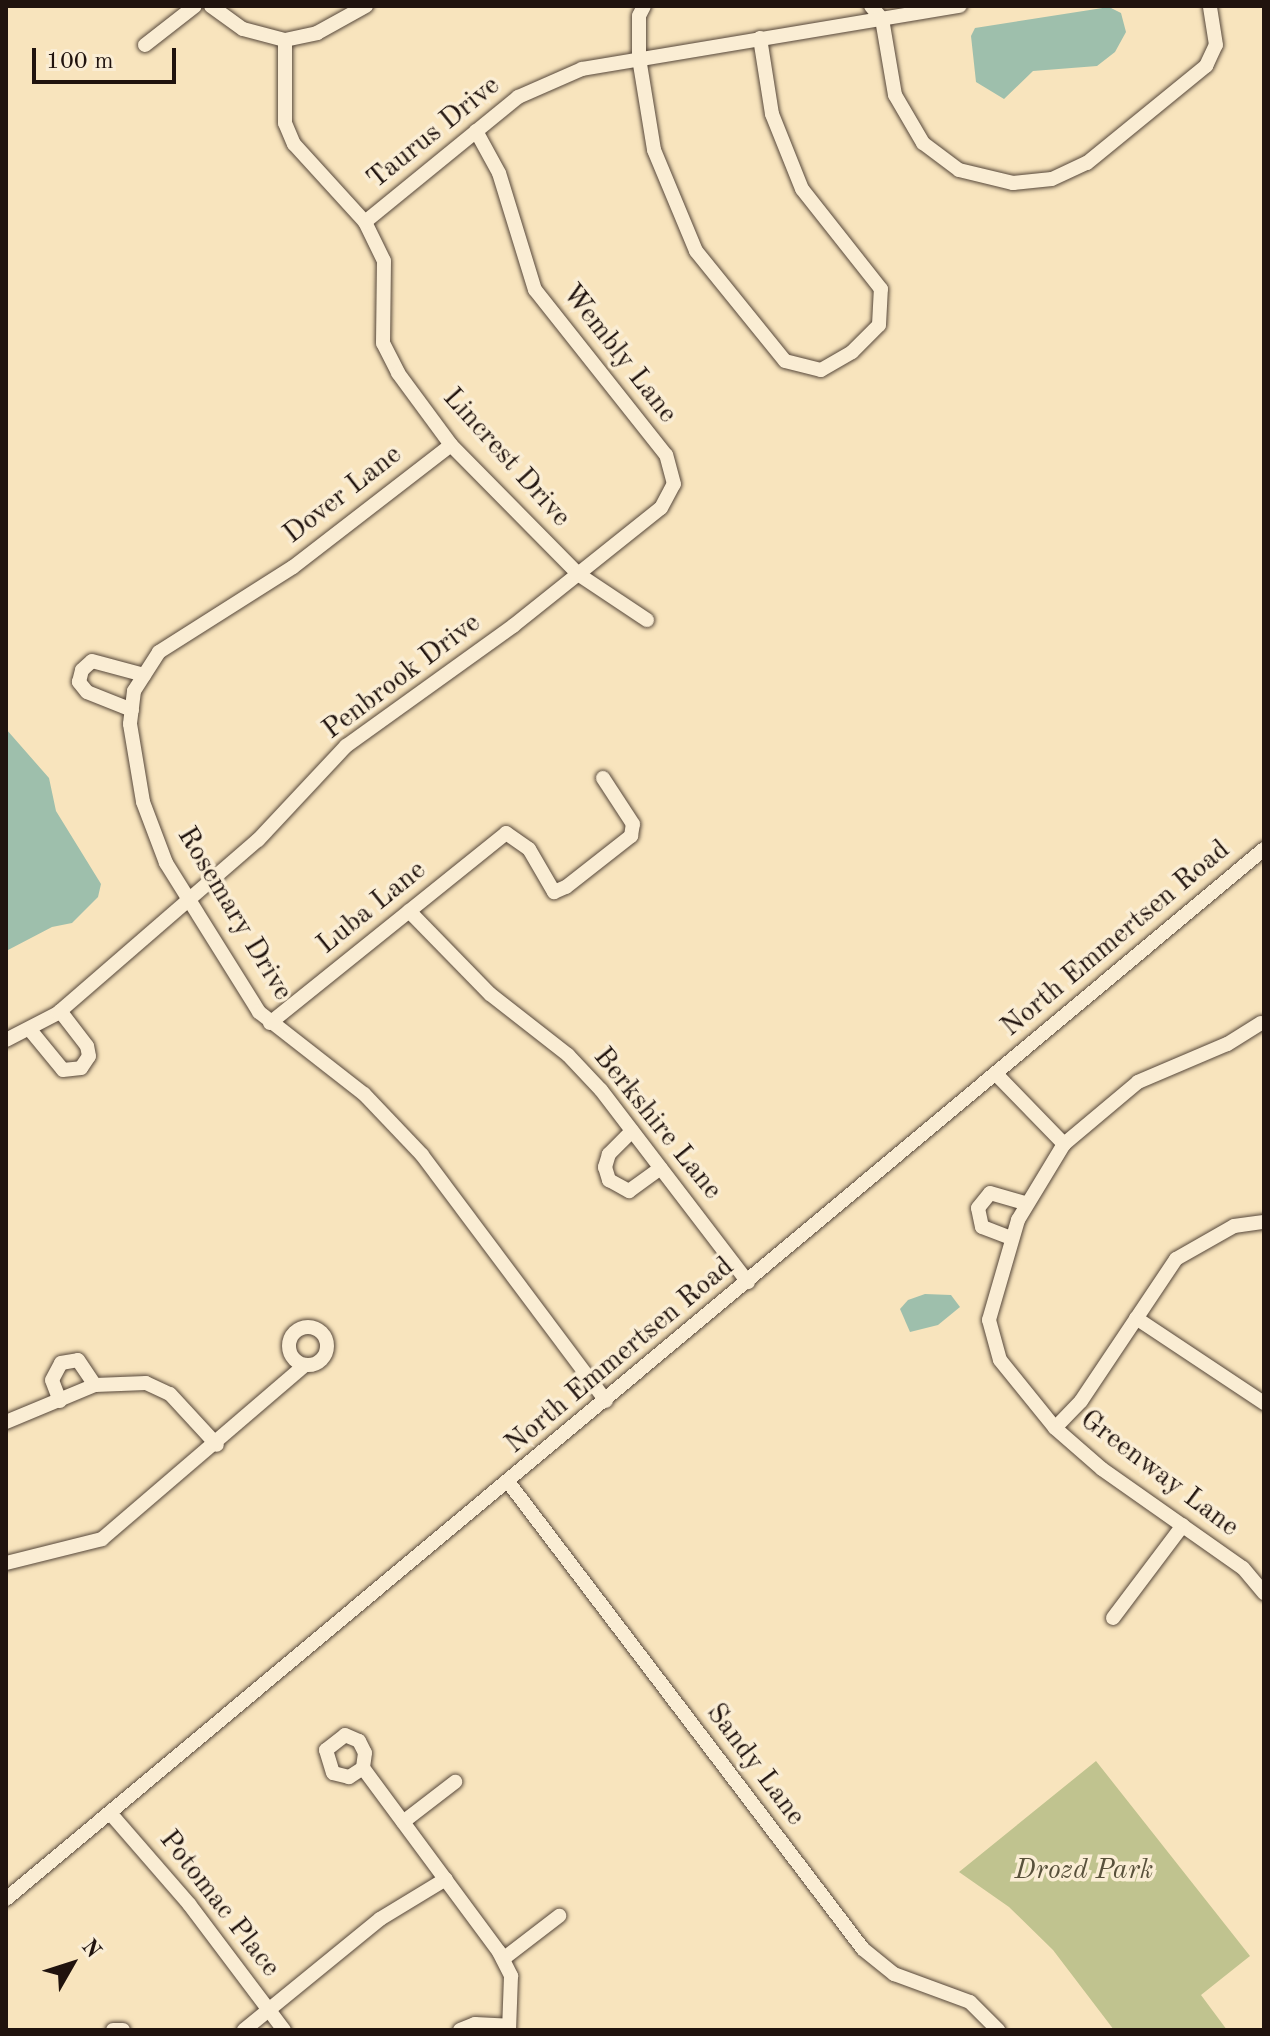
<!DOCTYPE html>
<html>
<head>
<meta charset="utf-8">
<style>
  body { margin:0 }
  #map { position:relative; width:1270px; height:2036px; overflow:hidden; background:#f8e4bd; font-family:"Old Standard TT",serif }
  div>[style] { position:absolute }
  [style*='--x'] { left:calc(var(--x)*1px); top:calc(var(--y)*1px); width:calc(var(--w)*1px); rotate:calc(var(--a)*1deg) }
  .green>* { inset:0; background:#c0c38f }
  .water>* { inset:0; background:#9ebfac }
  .roads { filter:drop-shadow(0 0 2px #56473a) drop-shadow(0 0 2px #56473a) }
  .minor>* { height:14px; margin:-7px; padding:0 7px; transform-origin:7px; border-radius:7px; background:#faedd4 }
  .minor>.ring { margin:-7px; padding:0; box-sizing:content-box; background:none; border:14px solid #faedd4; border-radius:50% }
  span { translate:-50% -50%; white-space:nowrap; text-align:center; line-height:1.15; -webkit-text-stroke:7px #faedd4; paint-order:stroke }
  .street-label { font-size:28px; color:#20130e }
  .park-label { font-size:28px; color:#58513b; font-style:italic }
  .frame { position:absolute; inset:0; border:8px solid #20130e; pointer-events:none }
  .north { position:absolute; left:32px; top:1924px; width:80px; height:80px; -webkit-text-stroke:6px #faedd4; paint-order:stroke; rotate:51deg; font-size:22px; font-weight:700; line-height:32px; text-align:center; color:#20130e }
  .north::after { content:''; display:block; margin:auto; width:28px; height:36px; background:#20130e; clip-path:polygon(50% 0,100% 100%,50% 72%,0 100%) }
  .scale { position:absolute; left:32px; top:48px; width:144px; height:36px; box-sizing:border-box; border:4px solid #20130e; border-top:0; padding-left:10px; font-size:24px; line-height:28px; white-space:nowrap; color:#20130e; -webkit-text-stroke:6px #faedd4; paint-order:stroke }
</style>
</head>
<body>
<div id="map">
  <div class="green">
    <div style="clip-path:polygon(1096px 1761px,1250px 1956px,1201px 1995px,1227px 2030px,1114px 2030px,1053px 1950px,1009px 1907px,959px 1872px)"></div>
  </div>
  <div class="water">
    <div style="clip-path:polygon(1109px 7px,1121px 13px,1126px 32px,1115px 52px,1097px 66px,1033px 71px,1004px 99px,976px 82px,971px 36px,975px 28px)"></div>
    <div style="clip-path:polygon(6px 729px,49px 778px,56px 811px,101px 884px,98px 897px,72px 923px,52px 927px,8px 950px)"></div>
    <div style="clip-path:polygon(925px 1294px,951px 1295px,960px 1307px,938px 1325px,910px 1332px,900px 1309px,908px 1300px)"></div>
  </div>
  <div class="roads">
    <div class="minor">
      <div style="--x:211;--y:6;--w:39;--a:36"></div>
      <div style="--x:243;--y:29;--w:43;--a:14.7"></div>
      <div style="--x:285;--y:40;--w:33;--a:-12"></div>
      <div style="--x:317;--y:33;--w:56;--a:-28.9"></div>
      <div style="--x:644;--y:6;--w:11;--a:117"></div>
      <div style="--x:639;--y:16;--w:42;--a:90"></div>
      <div style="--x:639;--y:58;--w:93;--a:80.7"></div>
      <div style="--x:654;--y:150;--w:109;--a:67.4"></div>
      <div style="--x:696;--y:251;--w:141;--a:51"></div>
      <div style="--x:785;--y:361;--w:37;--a:14"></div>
      <div style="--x:821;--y:370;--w:36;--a:-30"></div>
      <div style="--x:852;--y:352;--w:38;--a:-45"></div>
      <div style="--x:879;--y:325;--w:36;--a:-87"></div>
      <div style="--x:881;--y:289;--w:127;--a:-128.3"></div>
      <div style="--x:802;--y:189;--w:81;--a:-111.8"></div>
      <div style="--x:772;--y:114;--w:77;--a:-99"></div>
      <div style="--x:871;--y:6;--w:17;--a:50"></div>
      <div style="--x:882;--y:19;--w:77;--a:80.3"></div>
      <div style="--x:895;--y:95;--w:56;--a:59.7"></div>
      <div style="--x:923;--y:143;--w:45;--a:36.9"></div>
      <div style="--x:959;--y:170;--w:56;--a:13.5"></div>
      <div style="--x:1013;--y:183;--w:39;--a:-6"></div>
      <div style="--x:1052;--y:179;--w:38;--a:-25"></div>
      <div style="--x:1087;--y:163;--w:154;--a:-39.2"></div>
      <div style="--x:1206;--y:66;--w:23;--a:-65"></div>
      <div style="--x:1216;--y:45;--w:39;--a:-99"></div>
      <div style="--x:285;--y:40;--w:83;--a:90"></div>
      <div style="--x:285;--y:123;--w:23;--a:67"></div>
      <div style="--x:294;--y:144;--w:105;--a:47.7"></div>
      <div style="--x:365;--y:222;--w:43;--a:64"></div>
      <div style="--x:384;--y:261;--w:82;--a:90.7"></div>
      <div style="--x:383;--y:343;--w:34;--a:63"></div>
      <div style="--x:398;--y:373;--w:89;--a:53.6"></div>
      <div style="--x:451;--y:445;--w:181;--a:45.4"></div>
      <div style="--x:578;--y:574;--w:83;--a:33.7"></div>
      <div style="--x:145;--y:45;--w:63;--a:-38"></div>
      <div style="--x:365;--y:222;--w:198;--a:-39.2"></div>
      <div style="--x:518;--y:97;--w:70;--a:-23.6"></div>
      <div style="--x:582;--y:69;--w:383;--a:-9.5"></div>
      <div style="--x:451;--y:445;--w:200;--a:142.3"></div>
      <div style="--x:293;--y:567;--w:159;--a:147.6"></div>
      <div style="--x:159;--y:652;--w:46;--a:122.7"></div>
      <div style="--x:134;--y:691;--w:33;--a:97"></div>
      <div style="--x:130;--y:724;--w:79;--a:80.5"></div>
      <div style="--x:143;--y:802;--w:65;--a:69.3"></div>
      <div style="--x:166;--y:863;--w:176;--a:58"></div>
      <div style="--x:259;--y:1012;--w:133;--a:38"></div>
      <div style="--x:364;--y:1094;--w:84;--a:46.4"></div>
      <div style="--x:422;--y:1155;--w:307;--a:53.2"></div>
      <div style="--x:132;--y:710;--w:48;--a:-158.2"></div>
      <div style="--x:87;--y:692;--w:13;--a:-129"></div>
      <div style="--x:79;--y:682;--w:12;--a:-76"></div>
      <div style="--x:82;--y:670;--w:13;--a:-42"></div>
      <div style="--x:92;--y:661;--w:54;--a:15.1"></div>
      <div style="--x:409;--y:911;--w:116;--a:45.7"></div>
      <div style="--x:490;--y:994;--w:99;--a:38"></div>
      <div style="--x:568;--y:1055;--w:48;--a:46.7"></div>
      <div style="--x:601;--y:1090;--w:242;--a:52.6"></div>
      <div style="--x:270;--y:1023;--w:303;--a:-38.8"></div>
      <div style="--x:506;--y:833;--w:28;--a:35"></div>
      <div style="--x:529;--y:849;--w:50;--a:59.8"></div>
      <div style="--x:554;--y:892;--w:13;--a:-23"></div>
      <div style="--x:566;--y:887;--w:83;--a:-38.1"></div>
      <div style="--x:631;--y:836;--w:12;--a:-81"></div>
      <div style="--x:633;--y:824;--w:55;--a:-123.1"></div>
      <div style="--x:1261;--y:1023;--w:40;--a:148"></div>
      <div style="--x:1227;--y:1044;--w:97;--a:156.9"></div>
      <div style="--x:1138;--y:1082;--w:97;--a:140"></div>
      <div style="--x:1064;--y:1144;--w:89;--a:121.2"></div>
      <div style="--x:1018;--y:1220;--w:104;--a:106.2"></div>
      <div style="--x:989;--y:1320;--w:41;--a:74.6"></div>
      <div style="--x:1000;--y:1360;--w:87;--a:51"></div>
      <div style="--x:1055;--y:1428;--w:62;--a:41.1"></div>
      <div style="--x:1102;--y:1469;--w:172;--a:35.1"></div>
      <div style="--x:1243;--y:1568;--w:33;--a:50"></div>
      <div style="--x:31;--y:1031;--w:50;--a:50.6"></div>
      <div style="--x:63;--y:1070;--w:18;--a:-6"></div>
      <div style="--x:81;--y:1068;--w:14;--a:-56"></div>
      <div style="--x:89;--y:1056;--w:10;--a:-101"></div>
      <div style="--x:87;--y:1046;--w:44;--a:-127.6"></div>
      <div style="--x:6;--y:1040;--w:59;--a:-27.4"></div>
      <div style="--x:58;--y:1013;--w:264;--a:-40.9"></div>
      <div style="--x:258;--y:840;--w:129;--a:-46.9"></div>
      <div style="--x:346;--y:746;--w:206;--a:-35.7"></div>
      <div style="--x:513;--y:626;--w:189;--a:-38.6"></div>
      <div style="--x:661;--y:508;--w:27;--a:-62"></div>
      <div style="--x:674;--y:484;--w:30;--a:-105"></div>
      <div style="--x:666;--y:455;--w:211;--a:-128.4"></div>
      <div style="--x:535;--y:290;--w:122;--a:-107.1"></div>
      <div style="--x:499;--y:173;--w:48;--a:-118.7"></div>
      <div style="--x:996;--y:1074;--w:98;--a:45.8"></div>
      <div style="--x:632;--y:1131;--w:33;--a:135"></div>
      <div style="--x:609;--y:1154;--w:14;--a:107"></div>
      <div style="--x:605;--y:1167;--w:14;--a:73"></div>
      <div style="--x:609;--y:1180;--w:23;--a:29"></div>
      <div style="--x:629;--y:1191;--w:39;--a:-36"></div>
      <div style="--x:1011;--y:1238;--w:31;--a:-159"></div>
      <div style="--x:982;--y:1227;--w:19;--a:-102"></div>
      <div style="--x:978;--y:1208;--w:19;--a:-51"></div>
      <div style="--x:990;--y:1193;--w:37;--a:16"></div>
      <div style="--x:1136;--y:1318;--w:154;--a:33.6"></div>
      <div class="ring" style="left:289px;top:1327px;width:24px;height:24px"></div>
      <div style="--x:60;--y:1401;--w:22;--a:-111"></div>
      <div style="--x:52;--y:1380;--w:19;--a:-62"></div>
      <div style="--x:61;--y:1363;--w:17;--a:-10"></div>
      <div style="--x:78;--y:1360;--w:30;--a:56"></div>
      <div style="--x:6;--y:1422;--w:96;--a:-22.6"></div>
      <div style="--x:95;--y:1385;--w:51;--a:-2.2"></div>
      <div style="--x:146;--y:1383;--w:26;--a:25"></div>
      <div style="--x:170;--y:1394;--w:69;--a:47.3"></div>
      <div style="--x:1055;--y:1428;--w:37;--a:-46"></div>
      <div style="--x:1081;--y:1401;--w:171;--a:-56.2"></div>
      <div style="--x:1176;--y:1259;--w:67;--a:-29.6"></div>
      <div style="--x:1234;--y:1226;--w:30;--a:-8"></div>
      <div style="--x:509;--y:1483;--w:585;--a:52.78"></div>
      <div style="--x:863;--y:1949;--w:40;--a:39"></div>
      <div style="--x:894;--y:1974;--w:81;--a:20.2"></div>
      <div style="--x:970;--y:2002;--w:40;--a:45"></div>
      <div style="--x:6;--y:1563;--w:99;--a:-14"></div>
      <div style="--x:102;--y:1539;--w:267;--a:-40.6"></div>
      <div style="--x:1113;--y:1618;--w:116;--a:-53"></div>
      <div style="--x:363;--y:1768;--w:17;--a:147"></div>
      <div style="--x:349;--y:1777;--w:16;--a:-166"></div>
      <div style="--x:333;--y:1773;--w:24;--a:-107"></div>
      <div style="--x:326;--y:1750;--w:24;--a:-38"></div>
      <div style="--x:345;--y:1735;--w:15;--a:23"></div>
      <div style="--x:359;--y:1741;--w:13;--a:63"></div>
      <div style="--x:365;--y:1753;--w:15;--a:98"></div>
      <div style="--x:363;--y:1768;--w:229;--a:53.5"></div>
      <div style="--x:499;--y:1952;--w:27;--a:63"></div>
      <div style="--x:511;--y:1976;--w:54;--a:92.1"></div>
      <div style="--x:110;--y:1813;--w:121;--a:49"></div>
      <div style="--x:189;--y:1904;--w:158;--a:53"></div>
      <div style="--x:403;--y:1822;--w:66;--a:-37.6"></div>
      <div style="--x:6;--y:1899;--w:1639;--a:-39.85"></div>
      <div style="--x:503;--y:1959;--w:71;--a:-37.5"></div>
      <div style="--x:113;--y:2030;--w:10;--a:0"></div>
      <div style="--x:244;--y:2030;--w:176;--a:-39.2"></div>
      <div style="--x:380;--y:1919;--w:77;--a:-31.2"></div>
      <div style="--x:460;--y:2030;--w:16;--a:-22"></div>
      <div style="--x:475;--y:2024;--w:34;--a:3"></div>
    </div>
  </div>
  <div class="street-label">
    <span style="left:434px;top:133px;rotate:-39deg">Taurus Drive</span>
    <span style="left:619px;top:354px;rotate:52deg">Wembly Lane</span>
    <span style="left:506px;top:458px;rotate:48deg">Lincrest Drive</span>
    <span style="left:343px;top:495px;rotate:-38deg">Dover Lane</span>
    <span style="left:402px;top:677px;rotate:-37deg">Penbrook Drive</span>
    <span style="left:372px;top:908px;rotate:-39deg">Luba Lane</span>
    <span style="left:234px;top:914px;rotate:59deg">Rosemary Drive</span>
    <span style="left:1116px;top:939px;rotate:-40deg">North Emmertsen Road</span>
    <span style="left:657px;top:1124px;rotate:51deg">Berkshire Lane</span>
    <span style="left:620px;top:1356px;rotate:-40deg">North Emmertsen Road</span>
    <span style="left:1159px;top:1474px;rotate:37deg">Greenway Lane</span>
    <span style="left:755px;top:1765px;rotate:53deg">Sandy Lane</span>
    <span style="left:219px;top:1904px;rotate:52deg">Potomac Place</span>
  </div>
  <div class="park-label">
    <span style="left:1084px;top:1871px">Drozd Park</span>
  </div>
  <div class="frame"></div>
  <div class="north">N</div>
  <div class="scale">100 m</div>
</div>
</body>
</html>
